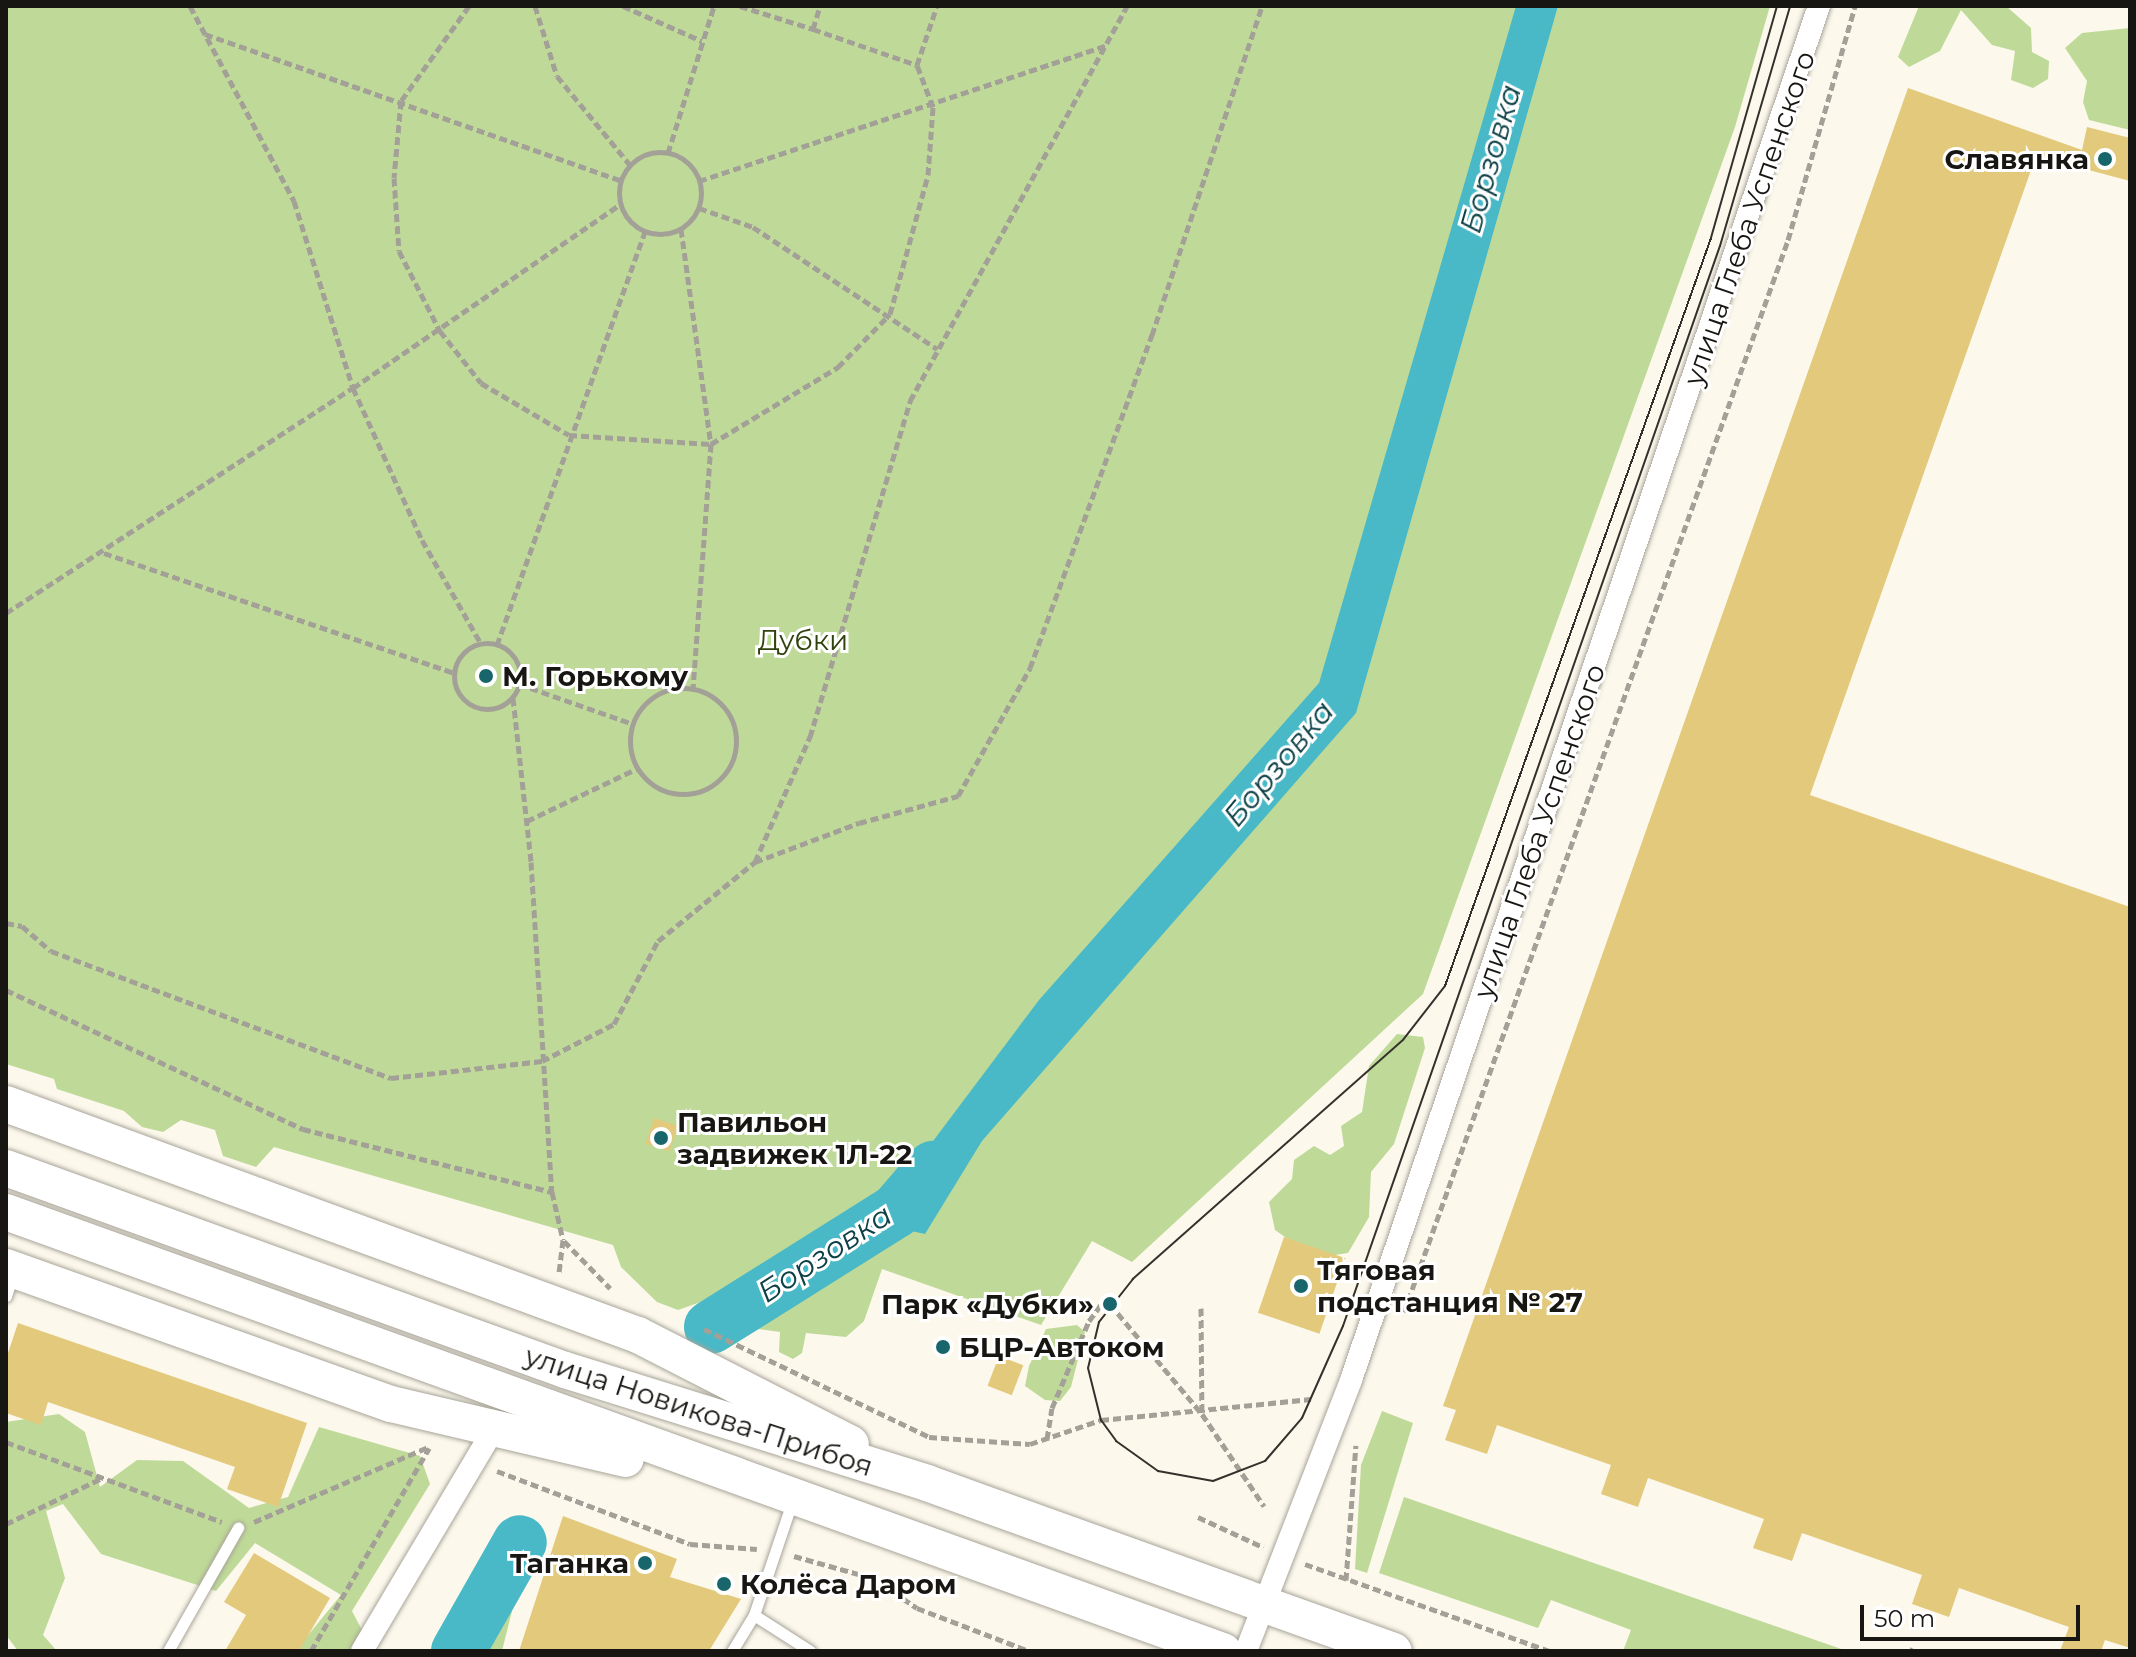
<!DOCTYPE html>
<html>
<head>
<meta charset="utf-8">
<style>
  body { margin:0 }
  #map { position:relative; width:2136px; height:1657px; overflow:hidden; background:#fcf8ec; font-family:Montserrat,sans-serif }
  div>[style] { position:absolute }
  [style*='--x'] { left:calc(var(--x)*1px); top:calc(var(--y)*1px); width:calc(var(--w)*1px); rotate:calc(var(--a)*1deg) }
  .green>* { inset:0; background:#bfda98 }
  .water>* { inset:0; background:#49b9c7 }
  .river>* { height:54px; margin:-27px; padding:0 27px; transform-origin:27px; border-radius:27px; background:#49b9c7 }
  .building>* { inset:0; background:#e3c97c; transform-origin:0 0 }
  .path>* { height:5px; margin-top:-2.5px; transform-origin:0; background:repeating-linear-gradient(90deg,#a3a097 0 8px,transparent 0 12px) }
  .path>.ring { margin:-2.5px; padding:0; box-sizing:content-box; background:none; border:5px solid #a3a097; border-radius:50% }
  .roads { filter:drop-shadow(0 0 2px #a8a499) drop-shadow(0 0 2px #a8a499) }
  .service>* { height:11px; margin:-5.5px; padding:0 5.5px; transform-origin:5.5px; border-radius:5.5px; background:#fff }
  .minor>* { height:22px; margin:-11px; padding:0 11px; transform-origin:11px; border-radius:11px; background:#fff }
  .primary>* { height:36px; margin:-18px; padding:0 18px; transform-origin:18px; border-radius:18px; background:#fff }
  .tram>* { height:2px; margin:-1px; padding:0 1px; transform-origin:1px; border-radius:1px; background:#34312c }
  .dots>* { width:22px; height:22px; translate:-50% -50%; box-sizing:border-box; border:4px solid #fff; border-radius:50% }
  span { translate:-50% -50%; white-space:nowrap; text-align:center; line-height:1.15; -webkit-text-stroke:6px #fff; paint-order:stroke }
  .poi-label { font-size:28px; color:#181612; font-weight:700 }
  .right { translate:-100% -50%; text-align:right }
  .left { translate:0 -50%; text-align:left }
  .street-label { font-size:28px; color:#181612 }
  .park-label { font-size:28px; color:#30420d }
  .water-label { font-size:30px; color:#0d4147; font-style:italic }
  .frame { position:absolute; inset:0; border:8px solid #181612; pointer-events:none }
  .scale { position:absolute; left:1860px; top:1605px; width:220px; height:36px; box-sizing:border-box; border:4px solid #181612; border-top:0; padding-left:10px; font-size:24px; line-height:28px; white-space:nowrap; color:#181612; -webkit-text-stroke:6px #fff; paint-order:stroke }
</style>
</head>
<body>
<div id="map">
  <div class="green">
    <div style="clip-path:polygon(6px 6px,1770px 6px,1735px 127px,1423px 994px,1132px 1262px,1092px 1241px,1041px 1325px,882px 1269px,864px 1321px,846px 1337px,806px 1333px,802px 1353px,793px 1359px,779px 1352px,780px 1332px,722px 1324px,722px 1309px,712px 1298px,678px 1310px,657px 1302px,621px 1267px,613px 1245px,274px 1147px,256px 1167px,223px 1156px,215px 1130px,181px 1120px,163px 1132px,142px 1127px,124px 1111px,57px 1089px,54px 1079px,6px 1064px)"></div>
    <div style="clip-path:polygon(1919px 6px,2006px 6px,2031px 28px,2032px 52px,2049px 61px,2048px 79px,2033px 88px,2011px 80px,2015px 51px,1992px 45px,1961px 10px,1940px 51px,1909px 67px,1898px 57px)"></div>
    <div style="clip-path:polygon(2130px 28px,2130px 130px,2089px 120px,2083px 102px,2087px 81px,2065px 48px,2082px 33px)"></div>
    <div style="clip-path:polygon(1397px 1034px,1423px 1037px,1425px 1048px,1394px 1144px,1371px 1172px,1369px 1217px,1348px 1253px,1315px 1258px,1275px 1230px,1269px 1202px,1292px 1179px,1294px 1160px,1314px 1146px,1330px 1155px,1344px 1146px,1341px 1126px,1362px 1112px,1369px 1066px)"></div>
    <div style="clip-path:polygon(1077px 1325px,1085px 1332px,1071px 1387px,1060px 1401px,1045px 1400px,1025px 1386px,1029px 1366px,1046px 1329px)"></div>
    <div style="clip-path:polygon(1382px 1411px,1413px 1423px,1367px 1573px,1355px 1569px,1361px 1465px)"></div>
    <div style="clip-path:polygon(59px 1414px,85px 1432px,100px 1487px,137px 1460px,183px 1461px,249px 1508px,288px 1497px,319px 1427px,420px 1456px,430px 1484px,352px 1611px,373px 1651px,295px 1651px,341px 1595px,255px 1543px,216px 1591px,101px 1554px,63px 1504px,46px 1511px,65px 1578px,43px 1635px,57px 1651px,18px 1651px,6px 1635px,6px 1422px)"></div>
    <div style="clip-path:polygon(1404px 1497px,1407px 1498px,1847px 1651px,1623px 1651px,1631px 1630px,1551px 1600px,1538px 1628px,1379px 1573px)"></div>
    <div style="clip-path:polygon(498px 1544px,523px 1567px,502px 1651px,478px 1651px,477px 1587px)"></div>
  </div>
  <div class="water">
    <div style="clip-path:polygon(1516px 6px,1558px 6px,1356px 713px,982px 1141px,925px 1234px,889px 1226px,879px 1213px,1039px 1000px,1319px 683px)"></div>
  </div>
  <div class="river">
    <div style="--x:711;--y:1327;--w:218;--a:-32.1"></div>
    <div style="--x:896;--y:1211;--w:57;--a:-49.3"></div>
    <div style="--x:458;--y:1651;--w:125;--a:-60.4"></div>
  </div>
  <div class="building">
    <div style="clip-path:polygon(1908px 88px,2082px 150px,2087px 127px,2130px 138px,2130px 181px,2036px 156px,1810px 795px,2130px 907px,2130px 1648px,2105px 1640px,2101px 1651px,2060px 1651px,2069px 1627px,1959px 1588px,1949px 1617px,1912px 1604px,1922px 1575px,1802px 1533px,1792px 1561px,1753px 1548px,1764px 1519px,1648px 1478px,1638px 1507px,1601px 1494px,1611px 1465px,1497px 1425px,1487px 1454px,1445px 1440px,1456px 1410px,1443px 1406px)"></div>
    <div style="left:654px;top:1118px;width:25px;height:27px;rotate:18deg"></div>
    <div style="left:1284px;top:1237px;width:65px;height:80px;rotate:19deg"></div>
    <div style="clip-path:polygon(18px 1323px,307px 1423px,278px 1507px,227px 1489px,235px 1467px,48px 1402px,41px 1425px,6px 1413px,6px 1359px)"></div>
    <div style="left:999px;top:1356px;width:26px;height:32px;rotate:21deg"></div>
    <div style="clip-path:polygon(563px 1516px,677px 1559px,670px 1577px,741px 1599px,709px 1651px,519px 1651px)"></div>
    <div style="clip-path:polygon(254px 1553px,330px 1598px,299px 1651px,225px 1651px,246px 1615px,224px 1602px)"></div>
  </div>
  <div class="path">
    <div style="--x:190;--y:6;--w:221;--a:61.9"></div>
    <div style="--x:294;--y:201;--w:196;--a:72.5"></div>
    <div style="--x:353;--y:388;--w:167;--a:65.6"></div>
    <div style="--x:422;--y:540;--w:120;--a:60.4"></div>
    <div style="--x:469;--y:6;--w:117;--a:125.6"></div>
    <div style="--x:401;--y:101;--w:77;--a:95.2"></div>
    <div style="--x:394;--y:178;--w:73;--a:86.1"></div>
    <div style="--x:399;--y:251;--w:90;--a:62.9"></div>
    <div style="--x:440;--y:331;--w:66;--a:51.7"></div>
    <div style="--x:481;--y:383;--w:102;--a:30.6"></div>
    <div style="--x:569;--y:435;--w:142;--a:3.6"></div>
    <div style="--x:711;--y:444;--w:149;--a:-31.2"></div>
    <div style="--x:838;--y:367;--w:74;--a:-45.5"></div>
    <div style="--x:890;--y:314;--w:144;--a:-74.7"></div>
    <div style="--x:928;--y:175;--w:68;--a:-85.8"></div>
    <div style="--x:933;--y:107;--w:45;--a:-110.9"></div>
    <div style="--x:535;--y:6;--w:73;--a:72.6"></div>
    <div style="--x:557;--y:76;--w:117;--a:50.6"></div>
    <div style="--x:623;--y:6;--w:86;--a:23.9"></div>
    <div style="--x:740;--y:6;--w:77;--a:17.5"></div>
    <div style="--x:813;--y:29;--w:24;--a:-73"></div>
    <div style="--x:813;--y:29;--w:110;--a:19.1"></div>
    <div style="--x:917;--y:65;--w:62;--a:-71.3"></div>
    <div style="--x:205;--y:34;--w:442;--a:19.4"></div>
    <div class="ring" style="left:619px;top:152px;width:77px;height:77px"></div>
    <div style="--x:668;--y:153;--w:154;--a:-72.6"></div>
    <div style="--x:699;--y:181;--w:431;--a:-18.4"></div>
    <div style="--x:699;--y:208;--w:57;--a:19.4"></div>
    <div style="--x:753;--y:227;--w:221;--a:33.5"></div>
    <div style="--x:681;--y:229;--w:217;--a:82.1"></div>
    <div style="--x:711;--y:444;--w:246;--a:94.2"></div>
    <div style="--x:104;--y:553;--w:370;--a:18.9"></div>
    <div style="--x:6;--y:613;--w:414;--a:-33"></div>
    <div style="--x:353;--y:388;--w:325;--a:-34.5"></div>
    <div class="ring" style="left:454px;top:643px;width:61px;height:61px"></div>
    <div style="--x:497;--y:645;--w:440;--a:-70.3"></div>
    <div style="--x:519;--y:684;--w:121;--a:19.3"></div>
    <div class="ring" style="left:630px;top:688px;width:101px;height:101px"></div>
    <div style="--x:513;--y:698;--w:165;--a:83.7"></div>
    <div style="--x:531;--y:862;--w:331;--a:86.4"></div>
    <div style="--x:552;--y:1192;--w:49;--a:77.1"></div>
    <div style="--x:563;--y:1240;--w:33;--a:97"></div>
    <div style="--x:527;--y:821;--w:123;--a:-25.5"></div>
    <div style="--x:755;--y:862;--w:137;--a:-66.3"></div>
    <div style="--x:810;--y:737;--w:351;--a:-73.4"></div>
    <div style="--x:910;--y:401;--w:451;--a:-61.2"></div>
    <div style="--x:6;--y:923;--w:16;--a:11"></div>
    <div style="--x:22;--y:926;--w:38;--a:41"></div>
    <div style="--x:51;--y:951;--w:363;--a:20.5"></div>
    <div style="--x:391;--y:1078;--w:152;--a:-6.4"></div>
    <div style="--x:542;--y:1061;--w:81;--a:-27.2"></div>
    <div style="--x:614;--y:1024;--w:94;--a:-62.1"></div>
    <div style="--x:658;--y:941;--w:125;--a:-39.2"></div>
    <div style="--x:755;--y:862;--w:111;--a:-20.6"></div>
    <div style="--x:859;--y:823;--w:103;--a:-15.3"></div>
    <div style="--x:958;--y:796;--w:147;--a:-60.6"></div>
    <div style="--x:1030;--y:668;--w:355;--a:-69.9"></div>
    <div style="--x:1152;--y:335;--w:347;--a:-71.5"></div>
    <div style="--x:6;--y:990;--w:328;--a:25.1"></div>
    <div style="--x:303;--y:1129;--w:257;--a:14.2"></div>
    <div style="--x:564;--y:1241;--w:66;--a:45.6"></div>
    <div style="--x:1110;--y:1304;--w:143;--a:50.1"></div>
    <div style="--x:1202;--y:1414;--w:111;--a:56"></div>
    <div style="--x:1201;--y:1308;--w:105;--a:89.5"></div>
    <div style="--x:1404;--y:1312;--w:1139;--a:-70.29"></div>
    <div style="--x:1788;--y:240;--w:243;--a:-74"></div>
    <div style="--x:704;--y:1329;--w:250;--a:25.6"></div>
    <div style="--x:929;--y:1437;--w:101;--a:4"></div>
    <div style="--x:1030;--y:1444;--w:75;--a:-18.7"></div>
    <div style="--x:1101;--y:1420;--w:211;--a:-5.7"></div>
    <div style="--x:1047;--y:1439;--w:31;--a:-81"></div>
    <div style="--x:1052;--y:1408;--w:95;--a:-67"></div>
    <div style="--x:1089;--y:1321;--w:34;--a:-54"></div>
    <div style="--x:6;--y:1442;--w:230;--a:20.3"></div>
    <div style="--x:497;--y:1471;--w:206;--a:20.7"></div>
    <div style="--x:690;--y:1544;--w:67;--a:4.3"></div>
    <div style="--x:1198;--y:1517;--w:72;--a:24.8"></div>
    <div style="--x:254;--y:1522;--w:189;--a:-23.3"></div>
    <div style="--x:6;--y:1524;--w:106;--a:-25.6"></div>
    <div style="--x:794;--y:1556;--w:82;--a:15.6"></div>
    <div style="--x:873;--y:1578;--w:53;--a:34.3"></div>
    <div style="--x:917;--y:1608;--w:120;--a:21"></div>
    <div style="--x:1305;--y:1564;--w:259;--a:19.6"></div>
    <div style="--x:1346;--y:1580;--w:135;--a:-85.8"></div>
    <div style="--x:1909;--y:1649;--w:4;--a:27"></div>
    <div style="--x:311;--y:1651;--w:235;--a:-59.8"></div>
  </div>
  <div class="roads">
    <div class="service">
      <div style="--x:6;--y:1296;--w:22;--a:-72"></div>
      <div style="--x:793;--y:1499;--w:122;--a:108.6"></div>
      <div style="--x:754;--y:1615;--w:67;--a:32.7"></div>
      <div style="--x:168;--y:1651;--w:142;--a:-60.4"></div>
      <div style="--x:732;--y:1651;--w:42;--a:-58.6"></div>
    </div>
    <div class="minor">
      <div style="--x:362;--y:1651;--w:257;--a:-59.3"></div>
      <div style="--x:1246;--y:1651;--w:291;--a:-68.8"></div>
      <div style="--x:1351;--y:1380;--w:1452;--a:-71.19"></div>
    </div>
    <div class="primary">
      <div style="--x:6;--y:1104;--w:673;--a:20.08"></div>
      <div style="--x:638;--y:1335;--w:239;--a:27.1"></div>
      <div style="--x:6;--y:1168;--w:594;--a:19.87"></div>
      <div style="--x:565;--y:1370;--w:379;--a:17.3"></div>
      <div style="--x:927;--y:1483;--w:496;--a:19.8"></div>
      <div style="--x:6;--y:1212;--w:1294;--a:19.84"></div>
      <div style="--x:6;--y:1267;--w:409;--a:19.6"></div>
      <div style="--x:391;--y:1404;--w:241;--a:13.2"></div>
    </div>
  </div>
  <div class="tram">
    <div style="--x:1777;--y:6;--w:241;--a:105.9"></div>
    <div style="--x:1711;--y:238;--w:794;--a:109.58"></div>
    <div style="--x:1445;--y:986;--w:68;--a:127.9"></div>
    <div style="--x:1403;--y:1040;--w:361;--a:138.5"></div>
    <div style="--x:1133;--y:1279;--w:55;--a:128.3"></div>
    <div style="--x:1099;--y:1322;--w:47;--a:103.4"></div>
    <div style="--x:1088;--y:1368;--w:54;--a:76"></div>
    <div style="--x:1101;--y:1420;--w:26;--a:54"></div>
    <div style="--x:1116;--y:1441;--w:52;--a:35.5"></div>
    <div style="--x:1158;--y:1471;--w:56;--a:10.3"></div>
    <div style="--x:1213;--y:1481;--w:56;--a:-21"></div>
    <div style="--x:1265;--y:1461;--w:57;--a:-49.3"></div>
    <div style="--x:1302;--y:1418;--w:101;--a:-66"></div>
    <div style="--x:1343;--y:1326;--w:1144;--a:-70.76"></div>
    <div style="--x:1720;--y:246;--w:250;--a:-73.7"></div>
  </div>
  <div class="dots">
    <div style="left:2105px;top:159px;background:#18666b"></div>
    <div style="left:486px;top:676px;background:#18666b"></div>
    <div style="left:661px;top:1138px;background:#18666b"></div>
    <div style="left:1301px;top:1286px;background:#18666b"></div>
    <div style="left:1110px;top:1304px;background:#18666b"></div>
    <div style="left:943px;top:1347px;background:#18666b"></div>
    <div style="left:645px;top:1563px;background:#18666b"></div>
    <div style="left:724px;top:1584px;background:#18666b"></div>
  </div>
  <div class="poi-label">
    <span class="right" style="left:2089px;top:159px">Славянка</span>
    <span class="left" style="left:502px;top:676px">М. Горькому</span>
    <span class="left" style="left:677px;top:1138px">Павильон<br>задвижек 1Л-22</span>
    <span class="left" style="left:1317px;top:1286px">Тяговая<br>подстанция № 27</span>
    <span class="right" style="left:1094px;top:1304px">Парк «Дубки»</span>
    <span class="left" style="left:959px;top:1347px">БЦР-Автоком</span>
    <span class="right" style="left:629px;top:1563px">Таганка</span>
    <span class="left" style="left:740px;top:1584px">Колёса Даром</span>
  </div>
  <div class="street-label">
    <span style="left:1749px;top:218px;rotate:-71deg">улица Глеба Успенского</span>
    <span style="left:1539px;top:831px;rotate:-71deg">улица Глеба Успенского</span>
    <span style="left:699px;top:1411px;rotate:18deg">улица Новикова-Прибоя</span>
  </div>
  <div class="park-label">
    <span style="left:803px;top:640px">Дубки</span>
  </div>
  <div class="water-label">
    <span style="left:1491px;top:159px;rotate:-74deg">Борзовка</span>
    <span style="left:1279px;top:764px;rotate:-50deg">Борзовка</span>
    <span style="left:825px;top:1254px;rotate:-33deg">Борзовка</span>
  </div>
  <div class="frame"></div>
  <div class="scale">50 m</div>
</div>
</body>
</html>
